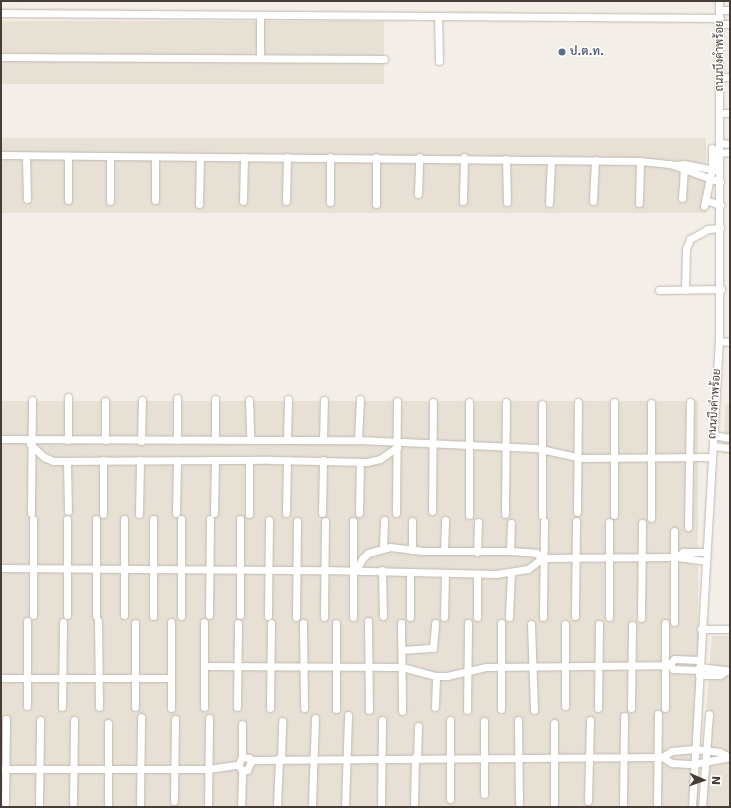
<!DOCTYPE html>
<html>
<head>
<meta charset="utf-8">
<style>
  body { margin:0 }
  #map { position:relative; width:731px; height:808px; overflow:hidden; background:#f3eee7; font-family:"DejaVu Sans",Sarabun,sans-serif }
  div>[style] { position:absolute }
  [style*='--x'] { left:calc(var(--x)*1px); top:calc(var(--y)*1px); width:calc(var(--w)*1px); rotate:calc(var(--a)*1deg) }
  .residential>* { inset:0; background:#e7e0d5; transform-origin:0 0 }
  .roads { filter:drop-shadow(0 0 1px #c1b8ad) drop-shadow(0 0 1px #c1b8ad) }
  .minor>* { height:7px; margin:-3.5px; padding:0 3.5px; transform-origin:3.5px; border-radius:3.5px; background:#fff }
  .dots>* { width:11px; height:11px; translate:-50% -50%; box-sizing:border-box; border:2px solid #fff; border-radius:50% }
  span { translate:-50% -50%; white-space:nowrap; text-align:center; line-height:1.15; -webkit-text-stroke:3px #fff; paint-order:stroke }
  .service-label { font-size:11px; color:#4e5e75; font-weight:700 }
  .left { translate:0 -50%; text-align:left }
  .street-label { font-size:11px; color:#463e36 }
  .frame { position:absolute; inset:0; border:2px solid #463e36; pointer-events:none }
  .north { position:absolute; left:683px; top:760px; width:40px; height:40px; -webkit-text-stroke:3px #fff; paint-order:stroke; rotate:92deg; font-size:11px; font-weight:700; line-height:16px; text-align:center; color:#463e36 }
  .north::after { content:''; display:block; margin:auto; width:14px; height:18px; background:#463e36; clip-path:polygon(50% 0,100% 100%,50% 72%,0 100%) }
</style>
</head>
<body>
<div id="map">
  <div class="residential">
    <div style="left:1px;top:21px;width:383px;height:63px"></div>
    <div style="left:1px;top:138px;width:705px;height:75px"></div>
    <div style="left:1px;top:401px;width:697px;height:406px"></div>
    <div style="clip-path:polygon(726px 404px,730px 404px,730px 454px,723px 454px)"></div>
    <div style="clip-path:polygon(712px 636px,730px 636px,730px 807px,699px 807px)"></div>
  </div>
  <div class="roads">
    <div class="minor">
      <div style="--x:720;--y:10;--w:10;--a:0"></div>
      <div style="--x:1;--y:13;--w:719;--a:0.4"></div>
      <div style="--x:438;--y:16;--w:45;--a:88.7"></div>
      <div style="--x:720;--y:24;--w:10;--a:0"></div>
      <div style="--x:1;--y:57;--w:383;--a:0.3"></div>
      <div style="--x:260;--y:58;--w:43;--a:-90"></div>
      <div style="--x:720;--y:77;--w:10;--a:0"></div>
      <div style="--x:720;--y:113;--w:10;--a:0"></div>
      <div style="--x:719;--y:143;--w:11;--a:5"></div>
      <div style="--x:719;--y:153;--w:11;--a:-5"></div>
      <div style="--x:1;--y:155;--w:639;--a:0.54"></div>
      <div style="--x:640;--y:161;--w:30;--a:6"></div>
      <div style="--x:670;--y:164;--w:53;--a:19.8"></div>
      <div style="--x:26;--y:156;--w:43;--a:88.7"></div>
      <div style="--x:68;--y:156;--w:44;--a:90"></div>
      <div style="--x:110;--y:157;--w:44;--a:90"></div>
      <div style="--x:155;--y:157;--w:43;--a:90"></div>
      <div style="--x:330;--y:157;--w:45;--a:90"></div>
      <div style="--x:506;--y:159;--w:43;--a:88.7"></div>
      <div style="--x:674;--y:165;--w:10;--a:-6"></div>
      <div style="--x:684;--y:164;--w:32;--a:11"></div>
      <div style="--x:418;--y:194;--w:37;--a:-88"></div>
      <div style="--x:682;--y:198;--w:30;--a:-86"></div>
      <div style="--x:705;--y:200;--w:16;--a:18"></div>
      <div style="--x:243;--y:201;--w:44;--a:-88.7"></div>
      <div style="--x:286;--y:201;--w:44;--a:-88.7"></div>
      <div style="--x:463;--y:201;--w:44;--a:-88.7"></div>
      <div style="--x:593;--y:201;--w:41;--a:-87.2"></div>
      <div style="--x:549;--y:203;--w:43;--a:-87.3"></div>
      <div style="--x:639;--y:203;--w:42;--a:-88.6"></div>
      <div style="--x:199;--y:204;--w:47;--a:-88.8"></div>
      <div style="--x:376;--y:204;--w:47;--a:-90"></div>
      <div style="--x:704;--y:206;--w:38;--a:-78"></div>
      <div style="--x:712;--y:169;--w:21;--a:-90"></div>
      <div style="--x:659;--y:290;--w:62;--a:-0.9"></div>
      <div style="--x:685;--y:290;--w:41;--a:-88.6"></div>
      <div style="--x:686;--y:249;--w:11;--a:-68"></div>
      <div style="--x:690;--y:239;--w:21;--a:-29"></div>
      <div style="--x:708;--y:229;--w:12;--a:-5"></div>
      <div style="--x:719;--y:341;--w:11;--a:5"></div>
      <div style="--x:177;--y:398;--w:42;--a:90"></div>
      <div style="--x:215;--y:399;--w:40;--a:90"></div>
      <div style="--x:249;--y:400;--w:38;--a:88"></div>
      <div style="--x:469;--y:402;--w:113;--a:90"></div>
      <div style="--x:542;--y:404;--w:111;--a:90"></div>
      <div style="--x:713;--y:435;--w:17;--a:10"></div>
      <div style="--x:1;--y:439;--w:357;--a:0.2"></div>
      <div style="--x:358;--y:440;--w:178;--a:2.6"></div>
      <div style="--x:536;--y:448;--w:46;--a:12.5"></div>
      <div style="--x:581;--y:458;--w:131;--a:-0.4"></div>
      <div style="--x:68;--y:440;--w:43;--a:-90"></div>
      <div style="--x:105;--y:440;--w:39;--a:-90"></div>
      <div style="--x:287;--y:440;--w:41;--a:-88.6"></div>
      <div style="--x:323;--y:440;--w:40;--a:-88.6"></div>
      <div style="--x:358;--y:440;--w:41;--a:-87.2"></div>
      <div style="--x:141;--y:441;--w:41;--a:-88.6"></div>
      <div style="--x:30;--y:444;--w:19;--a:43"></div>
      <div style="--x:44;--y:457;--w:10;--a:24"></div>
      <div style="--x:53;--y:461;--w:218;--a:-0.3"></div>
      <div style="--x:271;--y:460;--w:96;--a:1.2"></div>
      <div style="--x:367;--y:462;--w:13;--a:-13"></div>
      <div style="--x:380;--y:459;--w:21;--a:-35"></div>
      <div style="--x:713;--y:446;--w:17;--a:7"></div>
      <div style="--x:67;--y:461;--w:50;--a:88.9"></div>
      <div style="--x:432;--y:511;--w:109;--a:-89.5"></div>
      <div style="--x:577;--y:512;--w:110;--a:-89.5"></div>
      <div style="--x:31;--y:513;--w:113;--a:-89.5"></div>
      <div style="--x:176;--y:513;--w:53;--a:-88.9"></div>
      <div style="--x:214;--y:513;--w:53;--a:-88.9"></div>
      <div style="--x:286;--y:513;--w:53;--a:-88.9"></div>
      <div style="--x:322;--y:513;--w:53;--a:-88.9"></div>
      <div style="--x:359;--y:513;--w:51;--a:-88.9"></div>
      <div style="--x:396;--y:513;--w:112;--a:-89.5"></div>
      <div style="--x:103;--y:514;--w:54;--a:-90"></div>
      <div style="--x:139;--y:514;--w:54;--a:-88.9"></div>
      <div style="--x:249;--y:514;--w:54;--a:-90"></div>
      <div style="--x:505;--y:514;--w:112;--a:-89.5"></div>
      <div style="--x:614;--y:515;--w:113;--a:-90"></div>
      <div style="--x:651;--y:518;--w:115;--a:-90"></div>
      <div style="--x:33;--y:519;--w:96;--a:90"></div>
      <div style="--x:96;--y:519;--w:97;--a:90"></div>
      <div style="--x:181;--y:519;--w:97;--a:90"></div>
      <div style="--x:688;--y:527;--w:125;--a:-89.1"></div>
      <div style="--x:383;--y:548;--w:28;--a:-88"></div>
      <div style="--x:412;--y:550;--w:29;--a:-90"></div>
      <div style="--x:444;--y:551;--w:31;--a:-88"></div>
      <div style="--x:510;--y:551;--w:28;--a:-88"></div>
      <div style="--x:477;--y:552;--w:30;--a:-88"></div>
      <div style="--x:677;--y:557;--w:8;--a:-40"></div>
      <div style="--x:683;--y:552;--w:22;--a:0"></div>
      <div style="--x:1;--y:568;--w:323;--a:0.4"></div>
      <div style="--x:324;--y:570;--w:172;--a:1.3"></div>
      <div style="--x:496;--y:574;--w:32;--a:-9"></div>
      <div style="--x:528;--y:569;--w:18;--a:-38"></div>
      <div style="--x:356;--y:570;--w:13;--a:-61"></div>
      <div style="--x:362;--y:559;--w:8;--a:-45"></div>
      <div style="--x:368;--y:553;--w:23;--a:-15"></div>
      <div style="--x:390;--y:547;--w:31;--a:7"></div>
      <div style="--x:421;--y:551;--w:89;--a:0"></div>
      <div style="--x:510;--y:551;--w:26;--a:4"></div>
      <div style="--x:536;--y:553;--w:8;--a:40"></div>
      <div style="--x:542;--y:558;--w:135;--a:-0.4"></div>
      <div style="--x:677;--y:557;--w:28;--a:8"></div>
      <div style="--x:382;--y:570;--w:46;--a:88.8"></div>
      <div style="--x:67;--y:615;--w:96;--a:-90"></div>
      <div style="--x:124;--y:615;--w:96;--a:-90"></div>
      <div style="--x:209;--y:615;--w:96;--a:-89.4"></div>
      <div style="--x:240;--y:615;--w:96;--a:-90"></div>
      <div style="--x:153;--y:616;--w:97;--a:-90"></div>
      <div style="--x:268;--y:616;--w:96;--a:-89.4"></div>
      <div style="--x:575;--y:616;--w:95;--a:-89.4"></div>
      <div style="--x:296;--y:617;--w:96;--a:-89.4"></div>
      <div style="--x:324;--y:617;--w:96;--a:-89.4"></div>
      <div style="--x:353;--y:617;--w:96;--a:-90"></div>
      <div style="--x:410;--y:617;--w:45;--a:-90"></div>
      <div style="--x:444;--y:617;--w:44;--a:-88.7"></div>
      <div style="--x:477;--y:617;--w:43;--a:-90"></div>
      <div style="--x:509;--y:617;--w:44;--a:-87.4"></div>
      <div style="--x:543;--y:617;--w:96;--a:-89.4"></div>
      <div style="--x:609;--y:617;--w:95;--a:-90"></div>
      <div style="--x:641;--y:618;--w:95;--a:-89.4"></div>
      <div style="--x:98;--y:621;--w:86;--a:89.3"></div>
      <div style="--x:368;--y:621;--w:89;--a:89.4"></div>
      <div style="--x:171;--y:622;--w:86;--a:90"></div>
      <div style="--x:674;--y:622;--w:91;--a:-90"></div>
      <div style="--x:303;--y:623;--w:85;--a:89.3"></div>
      <div style="--x:401;--y:623;--w:88;--a:89.3"></div>
      <div style="--x:501;--y:623;--w:86;--a:90"></div>
      <div style="--x:665;--y:623;--w:85;--a:90"></div>
      <div style="--x:531;--y:624;--w:86;--a:88"></div>
      <div style="--x:701;--y:629;--w:29;--a:0"></div>
      <div style="--x:402;--y:650;--w:31;--a:-4"></div>
      <div style="--x:433;--y:648;--w:25;--a:-85"></div>
      <div style="--x:670;--y:664;--w:6;--a:59"></div>
      <div style="--x:673;--y:669;--w:26;--a:2"></div>
      <div style="--x:204;--y:666;--w:198;--a:0.3"></div>
      <div style="--x:402;--y:667;--w:35;--a:15"></div>
      <div style="--x:436;--y:676;--w:11;--a:0"></div>
      <div style="--x:447;--y:676;--w:40;--a:-13"></div>
      <div style="--x:486;--y:667;--w:178;--a:-0.6"></div>
      <div style="--x:664;--y:665;--w:6;--a:-9"></div>
      <div style="--x:670;--y:664;--w:6;--a:-51"></div>
      <div style="--x:674;--y:659;--w:26;--a:2"></div>
      <div style="--x:699;--y:667;--w:31;--a:7"></div>
      <div style="--x:699;--y:675;--w:21;--a:0"></div>
      <div style="--x:720;--y:675;--w:7;--a:-34"></div>
      <div style="--x:1;--y:678;--w:169;--a:0"></div>
      <div style="--x:27;--y:706;--w:85;--a:-90"></div>
      <div style="--x:565;--y:706;--w:82;--a:-90"></div>
      <div style="--x:62;--y:707;--w:85;--a:-89.3"></div>
      <div style="--x:135;--y:707;--w:84;--a:-90"></div>
      <div style="--x:204;--y:707;--w:85;--a:-90"></div>
      <div style="--x:237;--y:707;--w:84;--a:-89.3"></div>
      <div style="--x:435;--y:707;--w:31;--a:-88"></div>
      <div style="--x:270;--y:708;--w:85;--a:-89.3"></div>
      <div style="--x:598;--y:708;--w:84;--a:-89.3"></div>
      <div style="--x:631;--y:708;--w:83;--a:-89.3"></div>
      <div style="--x:336;--y:709;--w:86;--a:-90"></div>
      <div style="--x:467;--y:710;--w:87;--a:-89.3"></div>
      <div style="--x:518;--y:720;--w:83;--a:89.3"></div>
      <div style="--x:484;--y:721;--w:73;--a:90"></div>
      <div style="--x:242;--y:757;--w:7;--a:8"></div>
      <div style="--x:249;--y:758;--w:4;--a:63"></div>
      <div style="--x:251;--y:762;--w:9;--a:117"></div>
      <div style="--x:247;--y:770;--w:5;--a:180"></div>
      <div style="--x:242;--y:770;--w:6;--a:-129"></div>
      <div style="--x:238;--y:765;--w:9;--a:-63"></div>
      <div style="--x:242;--y:757;--w:33;--a:-90"></div>
      <div style="--x:417;--y:757;--w:31;--a:-88"></div>
      <div style="--x:662;--y:757;--w:12;--a:31"></div>
      <div style="--x:672;--y:763;--w:22;--a:3"></div>
      <div style="--x:694;--y:764;--w:37;--a:-11"></div>
      <div style="--x:281;--y:758;--w:37;--a:-88"></div>
      <div style="--x:250;--y:760;--w:412;--a:-0.4"></div>
      <div style="--x:662;--y:757;--w:12;--a:-31"></div>
      <div style="--x:672;--y:751;--w:23;--a:-5"></div>
      <div style="--x:695;--y:749;--w:25;--a:7"></div>
      <div style="--x:720;--y:752;--w:10;--a:29"></div>
      <div style="--x:1;--y:769;--w:207;--a:0"></div>
      <div style="--x:208;--y:769;--w:30;--a:-8"></div>
      <div style="--x:450;--y:799;--w:79;--a:-90"></div>
      <div style="--x:174;--y:801;--w:82;--a:-89.3"></div>
      <div style="--x:588;--y:801;--w:81;--a:-88.6"></div>
      <div style="--x:5;--y:803;--w:84;--a:-89.3"></div>
      <div style="--x:73;--y:803;--w:83;--a:-89.3"></div>
      <div style="--x:554;--y:804;--w:81;--a:-90"></div>
      <div style="--x:623;--y:804;--w:88;--a:-89.3"></div>
      <div style="--x:140;--y:805;--w:88;--a:-89.3"></div>
      <div style="--x:312;--y:805;--w:87;--a:-88"></div>
      <div style="--x:657;--y:805;--w:91;--a:-89.4"></div>
      <div style="--x:208;--y:806;--w:88;--a:-89.3"></div>
      <div style="--x:277;--y:806;--w:48;--a:-87.6"></div>
      <div style="--x:414;--y:806;--w:49;--a:-88.8"></div>
      <div style="--x:39;--y:807;--w:87;--a:-89.3"></div>
      <div style="--x:108;--y:807;--w:84;--a:-90"></div>
      <div style="--x:241;--y:807;--w:37;--a:-88"></div>
      <div style="--x:345;--y:807;--w:92;--a:-88.1"></div>
      <div style="--x:381;--y:807;--w:87;--a:-89.3"></div>
      <div style="--x:692;--y:807;--w:467;--a:-86.7"></div>
      <div style="--x:719;--y:341;--w:340;--a:-90"></div>
      <div style="--x:702;--y:807;--w:93;--a:-85.7"></div>
    </div>
  </div>
  <div class="dots">
    <div style="left:562px;top:52px;background:#5c6f8a"></div>
  </div>
  <div class="service-label">
    <span class="left" style="left:570px;top:52px">ป.ต.ท.</span>
  </div>
  <div class="street-label">
    <span style="left:720px;top:56px;rotate:-90deg">ถนนบึงคำพร้อย</span>
    <span style="left:715px;top:404px;rotate:-86deg">ถนนบึงคำพร้อย</span>
  </div>
  <div class="frame"></div>
  <div class="north">N</div>
</div>
</body>
</html>
